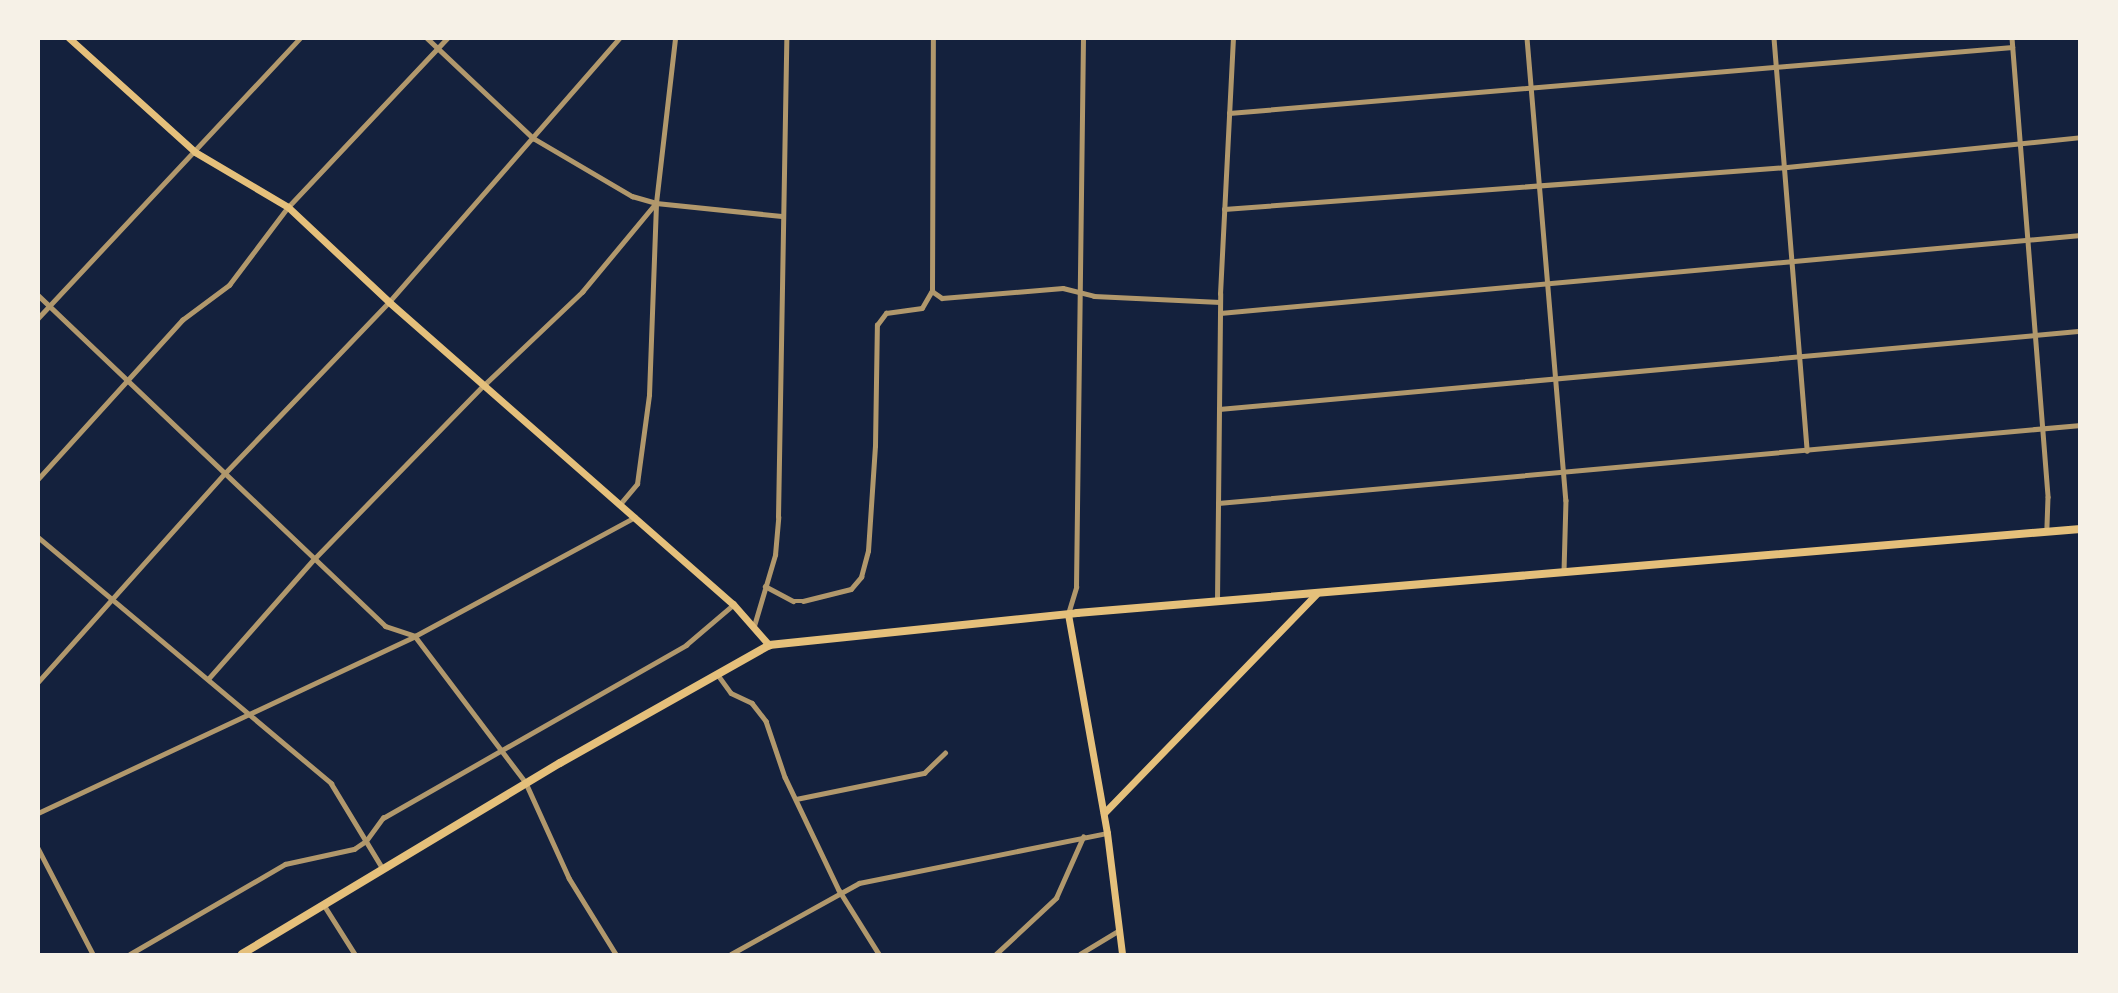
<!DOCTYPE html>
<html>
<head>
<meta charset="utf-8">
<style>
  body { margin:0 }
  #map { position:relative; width:2118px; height:993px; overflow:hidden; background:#14213d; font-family:"DejaVu Sans",sans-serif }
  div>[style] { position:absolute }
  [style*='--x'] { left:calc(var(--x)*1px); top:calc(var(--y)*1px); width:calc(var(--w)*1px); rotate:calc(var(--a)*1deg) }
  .minor>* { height:4.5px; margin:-2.25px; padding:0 2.25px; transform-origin:2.25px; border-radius:2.25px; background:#b1986c }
  .secondary>* { height:7px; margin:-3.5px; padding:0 3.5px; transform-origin:3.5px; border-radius:3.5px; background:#e5c07b }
  .primary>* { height:8px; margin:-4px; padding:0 4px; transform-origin:4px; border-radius:4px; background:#e5c07b }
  span { translate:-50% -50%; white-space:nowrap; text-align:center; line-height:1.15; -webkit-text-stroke:6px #f6f1e7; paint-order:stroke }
  .frame { position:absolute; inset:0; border:40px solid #f6f1e7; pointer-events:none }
</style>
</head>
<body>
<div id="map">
  <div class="minor">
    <div style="--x:427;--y:38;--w:146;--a:43.3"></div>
    <div style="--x:533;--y:138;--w:115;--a:30.4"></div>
    <div style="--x:632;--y:196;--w:25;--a:16"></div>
    <div style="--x:656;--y:203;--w:126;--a:5.9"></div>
    <div style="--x:1527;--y:38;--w:464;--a:85.2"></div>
    <div style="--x:1566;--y:500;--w:73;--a:91.6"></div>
    <div style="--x:1774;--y:38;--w:414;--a:85.4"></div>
    <div style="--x:2012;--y:38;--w:460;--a:85.5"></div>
    <div style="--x:2048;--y:497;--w:34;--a:92"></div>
    <div style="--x:1229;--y:113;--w:786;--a:-4.82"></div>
    <div style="--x:1224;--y:209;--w:565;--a:-4.27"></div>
    <div style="--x:1787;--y:167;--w:295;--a:-5.8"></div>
    <div style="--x:932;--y:291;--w:12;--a:35"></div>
    <div style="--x:942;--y:298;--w:121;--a:-4.7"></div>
    <div style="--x:1063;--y:288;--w:32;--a:14"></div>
    <div style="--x:1094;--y:296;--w:126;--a:2.7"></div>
    <div style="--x:38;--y:295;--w:480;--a:43.6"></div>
    <div style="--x:385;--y:626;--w:32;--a:18"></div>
    <div style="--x:415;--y:636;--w:184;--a:52.9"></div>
    <div style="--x:526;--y:783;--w:104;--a:65.6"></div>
    <div style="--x:569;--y:878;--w:89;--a:58.3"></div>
    <div style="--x:1220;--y:313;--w:864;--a:-5.18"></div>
    <div style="--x:38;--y:318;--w:383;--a:-46.9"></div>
    <div style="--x:1219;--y:409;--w:865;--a:-5.18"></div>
    <div style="--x:38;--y:479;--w:215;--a:-47.8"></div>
    <div style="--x:182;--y:320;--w:59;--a:-36.7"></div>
    <div style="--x:229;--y:285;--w:98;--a:-52.9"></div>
    <div style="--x:288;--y:207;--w:232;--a:-46.7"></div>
    <div style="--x:621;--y:503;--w:25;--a:-50"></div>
    <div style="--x:637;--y:484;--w:90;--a:-82.3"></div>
    <div style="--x:649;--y:395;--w:192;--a:-87.9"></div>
    <div style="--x:656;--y:203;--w:166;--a:-83.4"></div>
    <div style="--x:1218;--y:503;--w:866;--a:-5.17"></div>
    <div style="--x:38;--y:537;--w:383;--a:40"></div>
    <div style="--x:331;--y:783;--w:100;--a:58.8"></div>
    <div style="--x:765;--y:586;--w:32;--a:28"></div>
    <div style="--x:793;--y:601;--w:10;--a:0"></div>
    <div style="--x:803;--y:601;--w:49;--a:-14"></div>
    <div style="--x:851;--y:589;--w:16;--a:-50"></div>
    <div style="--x:861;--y:577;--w:27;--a:-75"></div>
    <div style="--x:868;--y:551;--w:105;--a:-86.2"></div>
    <div style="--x:875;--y:446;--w:121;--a:-89.1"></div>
    <div style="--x:877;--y:325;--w:15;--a:-53"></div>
    <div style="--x:886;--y:313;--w:36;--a:-8"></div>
    <div style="--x:922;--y:308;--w:20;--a:-60"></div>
    <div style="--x:932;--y:291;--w:253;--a:-89.8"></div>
    <div style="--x:1217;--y:601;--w:307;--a:-89.4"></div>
    <div style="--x:1220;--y:294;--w:256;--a:-87.1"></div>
    <div style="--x:1068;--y:614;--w:28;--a:-73"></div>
    <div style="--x:1076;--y:587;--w:549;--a:-89.27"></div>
    <div style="--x:754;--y:626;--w:74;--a:-73.5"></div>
    <div style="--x:775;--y:555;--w:38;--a:-85"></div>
    <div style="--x:778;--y:517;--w:479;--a:-89"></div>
    <div style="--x:718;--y:675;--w:22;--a:54"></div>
    <div style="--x:731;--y:693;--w:23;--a:25"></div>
    <div style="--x:752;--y:703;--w:23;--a:52"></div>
    <div style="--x:766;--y:721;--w:59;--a:71.3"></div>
    <div style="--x:785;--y:777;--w:125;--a:64.5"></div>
    <div style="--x:839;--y:890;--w:75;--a:58"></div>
    <div style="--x:209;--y:678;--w:159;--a:-48.6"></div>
    <div style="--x:314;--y:559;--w:242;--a:-45.7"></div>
    <div style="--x:483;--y:386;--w:137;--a:-43.5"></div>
    <div style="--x:582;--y:292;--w:116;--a:-50.3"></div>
    <div style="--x:38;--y:682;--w:280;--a:-48.2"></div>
    <div style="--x:225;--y:473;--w:237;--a:-46.2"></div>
    <div style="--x:389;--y:302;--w:350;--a:-48.9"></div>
    <div style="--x:796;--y:799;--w:131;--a:-11.5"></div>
    <div style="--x:924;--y:773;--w:29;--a:-44"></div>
    <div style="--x:38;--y:813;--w:416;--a:-25.1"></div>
    <div style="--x:415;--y:636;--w:250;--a:-28.4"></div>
    <div style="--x:38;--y:848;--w:119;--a:62.6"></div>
    <div style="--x:324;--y:905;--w:58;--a:57.7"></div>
    <div style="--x:130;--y:954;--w:179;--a:-30.1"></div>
    <div style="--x:285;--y:864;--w:71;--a:-12.3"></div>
    <div style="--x:354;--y:849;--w:14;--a:-34"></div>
    <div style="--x:366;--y:841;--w:29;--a:-54"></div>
    <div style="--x:383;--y:818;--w:349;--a:-29.7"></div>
    <div style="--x:686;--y:645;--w:62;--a:-40.4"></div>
    <div style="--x:731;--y:954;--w:146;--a:-29"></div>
    <div style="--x:859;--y:883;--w:252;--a:-11.4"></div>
    <div style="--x:996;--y:954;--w:82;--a:-43"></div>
    <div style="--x:1056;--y:898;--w:67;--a:-66.1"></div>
    <div style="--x:1080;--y:954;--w:44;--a:-31.2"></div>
  </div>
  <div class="secondary">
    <div style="--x:69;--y:38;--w:170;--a:42.1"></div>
    <div style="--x:195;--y:152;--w:108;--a:30.6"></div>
    <div style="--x:288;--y:207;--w:139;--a:43.2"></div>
    <div style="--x:389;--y:302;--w:458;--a:41.3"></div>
    <div style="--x:733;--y:604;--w:55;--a:48.7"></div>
    <div style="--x:1068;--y:614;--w:222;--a:79.9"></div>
    <div style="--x:1107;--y:833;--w:122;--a:82.9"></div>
    <div style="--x:1104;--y:813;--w:305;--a:-45.9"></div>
  </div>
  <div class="primary">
    <div style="--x:242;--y:954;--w:371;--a:-31"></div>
    <div style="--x:560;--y:763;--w:240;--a:-29.4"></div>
    <div style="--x:769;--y:645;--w:310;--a:-5.9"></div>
    <div style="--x:1077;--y:613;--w:1007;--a:-4.79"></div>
  </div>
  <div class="frame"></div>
</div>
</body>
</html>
